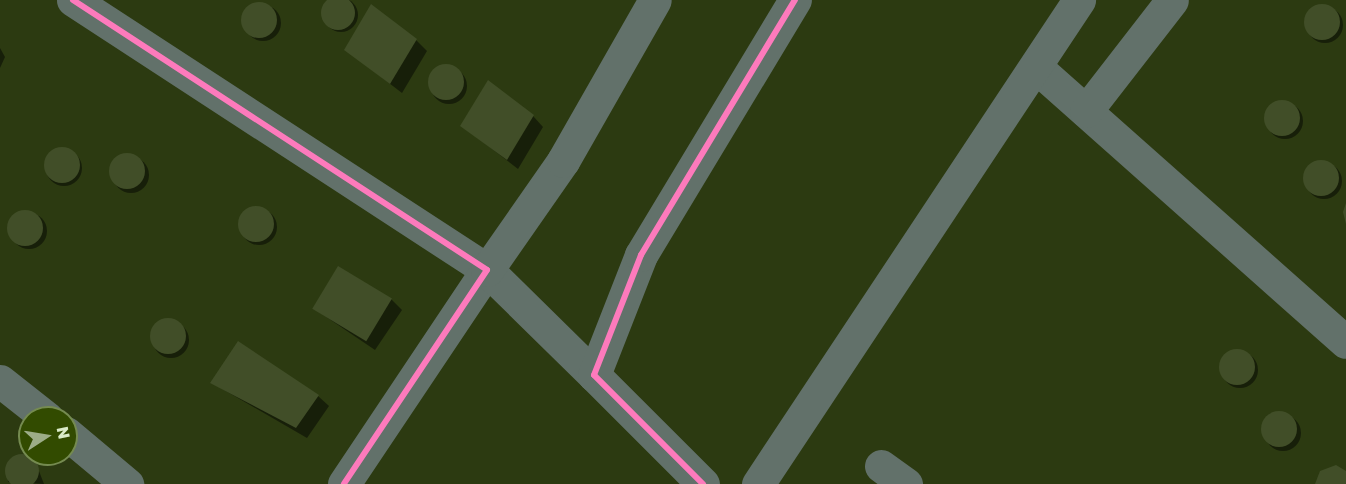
<!DOCTYPE html>
<html>
<head>
<meta charset="utf-8">
<style>
  body { margin:0 }
  #map { position:relative; width:1346px; height:484px; overflow:hidden; background:#2c3a11; font-family:"Golos Text",sans-serif }
  div>[style] { position:absolute }
  [style*='--x'] { left:calc(var(--x)*1px); top:calc(var(--y)*1px); width:calc(var(--w)*1px); rotate:calc(var(--a)*1deg) }
  .shadow>* { inset:0; background:#0007 }
  .round { border-radius:50% }
  .building>* { inset:0; background:#414e28; transform-origin:0 0 }
  .minor>* { height:33px; margin:-16.5px; padding:0 16.5px; transform-origin:16.5px; border-radius:16.5px; background:#62716a }
  .cycleway>* { height:6px; margin:-3px; padding:0 3px; transform-origin:3px; border-radius:3px; background:#fd7abc }
  span { translate:-50% -50%; white-space:nowrap; text-align:center; line-height:1.15; -webkit-text-stroke:4.5px #324b00; paint-order:stroke }
  .north { position:absolute; left:18px; top:406px; width:60px; height:60px; box-sizing:border-box; background:#324b00; border:2px solid #758b50; border-radius:50%; rotate:78deg; font-size:16px; font-weight:700; line-height:24px; text-align:center; color:#daebc8 }
  .north::after { content:''; display:block; margin:auto; width:21px; height:27px; background:#9dad88; clip-path:polygon(50% 0,100% 100%,50% 72%,0 100%) }
</style>
</head>
<body>
<div id="map">
  <div class="shadow">
    <div class="round" style="left:324px;top:-2px;width:34px;height:34px"></div>
    <div class="round" style="left:245px;top:5px;width:36px;height:36px"></div>
    <div class="round" style="left:1307px;top:7px;width:36px;height:36px"></div>
    <div style="clip-path:polygon(416px 40px,427px 51px,402px 93px,346px 50px)"></div>
    <div style="clip-path:polygon(0 48px,5px 57px,0 68px)"></div>
    <div class="round" style="left:431px;top:68px;width:36px;height:36px"></div>
    <div class="round" style="left:1267px;top:103px;width:36px;height:36px"></div>
    <div style="clip-path:polygon(533px 116px,543px 127px,518px 169px,462px 126px)"></div>
    <div class="round" style="left:46px;top:150px;width:36px;height:36px"></div>
    <div class="round" style="left:113px;top:157px;width:36px;height:36px"></div>
    <div class="round" style="left:1306px;top:163px;width:36px;height:36px"></div>
    <div class="round" style="left:241px;top:209px;width:36px;height:36px"></div>
    <div class="round" style="left:11px;top:213px;width:36px;height:36px"></div>
    <div style="clip-path:polygon(391px 299px,402px 310px,375px 350px,313px 308px)"></div>
    <div class="round" style="left:153px;top:322px;width:36px;height:36px"></div>
    <div class="round" style="left:1222px;top:352px;width:36px;height:36px"></div>
    <div style="clip-path:polygon(212px 383px,318px 396px,329px 406px,307px 438px)"></div>
    <div class="round" style="left:1265px;top:415px;width:36px;height:36px"></div>
    <div style="clip-path:polygon(19px 457px,37px 466px,44px 484px,8px 482px,7px 466px)"></div>
  </div>
  <div class="building">
    <div class="round" style="left:321px;top:-4px;width:34px;height:34px"></div>
    <div class="round" style="left:241px;top:2px;width:36px;height:36px"></div>
    <div style="clip-path:polygon(371px 4px,417px 39px,390px 84px,344px 50px)"></div>
    <div class="round" style="left:1304px;top:4px;width:36px;height:36px"></div>
    <div class="round" style="left:428px;top:64px;width:36px;height:36px"></div>
    <div style="clip-path:polygon(488px 80px,534px 115px,507px 160px,460px 126px)"></div>
    <div class="round" style="left:1264px;top:100px;width:36px;height:36px"></div>
    <div class="round" style="left:44px;top:147px;width:36px;height:36px"></div>
    <div class="round" style="left:109px;top:153px;width:36px;height:36px"></div>
    <div class="round" style="left:1303px;top:160px;width:36px;height:36px"></div>
    <div style="clip-path:polygon(1346px 203px,1346px 224px,1343px 212px)"></div>
    <div class="round" style="left:238px;top:206px;width:36px;height:36px"></div>
    <div class="round" style="left:7px;top:210px;width:36px;height:36px"></div>
    <div style="left:338px;top:266px;width:63px;height:50px;rotate:31deg"></div>
    <div class="round" style="left:150px;top:318px;width:36px;height:36px"></div>
    <div style="clip-path:polygon(238px 341px,319px 395px,296px 428px,210px 383px)"></div>
    <div class="round" style="left:1219px;top:349px;width:36px;height:36px"></div>
    <div class="round" style="left:1261px;top:411px;width:36px;height:36px"></div>
    <div class="round" style="left:5px;top:454px;width:34px;height:34px"></div>
    <div style="clip-path:polygon(1336px 465px,1346px 471px,1346px 484px,1315px 484px,1320px 471px)"></div>
  </div>
  <div class="minor">
    <div style="--x:73;--y:0;--w:494;--a:33.1"></div>
    <div style="--x:487;--y:270;--w:257;--a:123.8"></div>
    <div style="--x:1036;--y:67;--w:414;--a:41.6"></div>
    <div style="--x:1086;--y:111;--w:140;--a:-52.2"></div>
    <div style="--x:594;--y:375;--w:150;--a:-135.5"></div>
    <div style="--x:487;--y:270;--w:133;--a:-55.1"></div>
    <div style="--x:563;--y:161;--w:185;--a:-60.3"></div>
    <div style="--x:0;--y:381;--w:60;--a:38.2"></div>
    <div style="--x:66;--y:433;--w:80;--a:39.9"></div>
    <div style="--x:881;--y:466;--w:31;--a:36"></div>
    <div style="--x:703;--y:484;--w:154;--a:-135"></div>
    <div style="--x:594;--y:375;--w:129;--a:-68.6"></div>
    <div style="--x:641;--y:255;--w:298;--a:-58.9"></div>
    <div style="--x:758;--y:484;--w:581;--a:-56.45"></div>
  </div>
  <div class="cycleway">
    <div style="--x:73;--y:0;--w:494;--a:33.1"></div>
    <div style="--x:487;--y:270;--w:257;--a:123.8"></div>
    <div style="--x:703;--y:484;--w:154;--a:-135"></div>
    <div style="--x:594;--y:375;--w:129;--a:-68.6"></div>
    <div style="--x:641;--y:255;--w:298;--a:-58.9"></div>
  </div>
  <div class="north">N</div>
</div>
</body>
</html>
